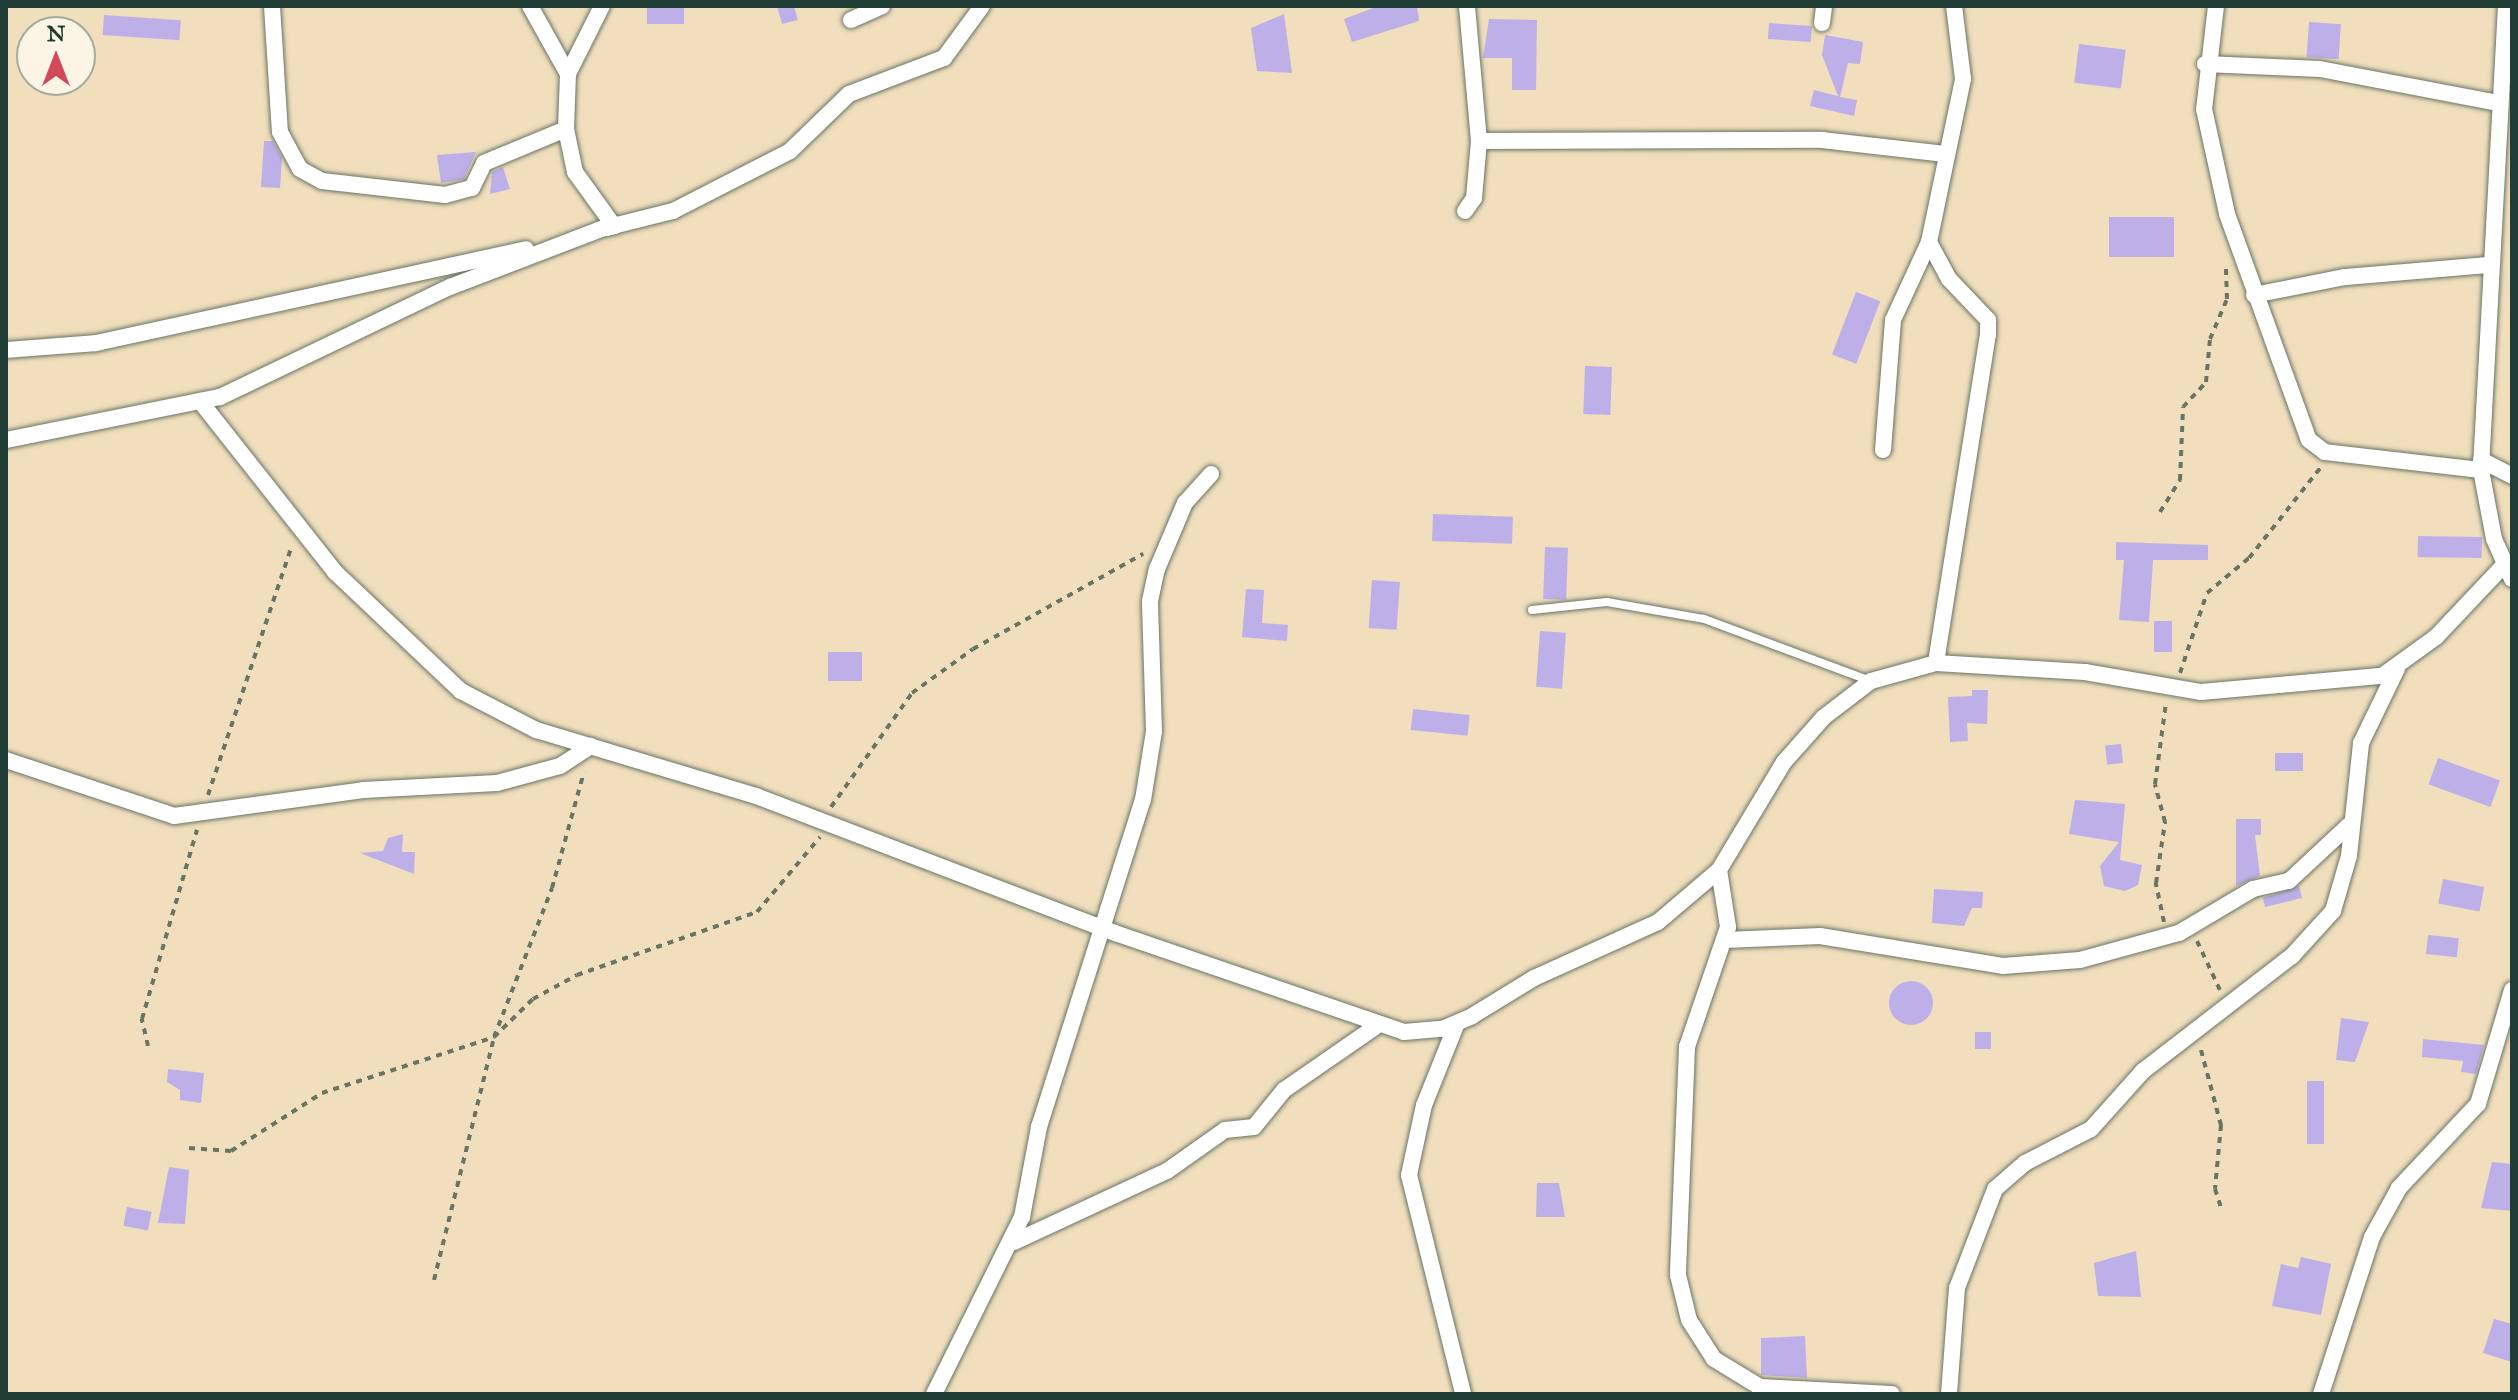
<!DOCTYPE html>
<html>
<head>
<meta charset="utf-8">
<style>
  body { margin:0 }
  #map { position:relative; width:2518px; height:1400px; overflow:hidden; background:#f0debd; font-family:"IM FELL Great Primer",serif }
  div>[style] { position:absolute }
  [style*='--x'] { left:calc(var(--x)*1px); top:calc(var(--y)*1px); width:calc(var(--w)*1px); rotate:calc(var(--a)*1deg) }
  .building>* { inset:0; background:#bdb0e9; transform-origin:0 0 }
  .round { border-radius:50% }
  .path>* { height:4px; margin-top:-2px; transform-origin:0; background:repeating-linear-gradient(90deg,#687564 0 6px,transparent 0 12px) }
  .roads { filter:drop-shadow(0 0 2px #687564) drop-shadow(0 0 2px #687564) }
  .lane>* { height:8px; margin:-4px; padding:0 4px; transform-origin:4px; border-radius:4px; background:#fff }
  .street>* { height:16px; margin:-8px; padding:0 8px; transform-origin:8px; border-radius:8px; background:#fff }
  span { translate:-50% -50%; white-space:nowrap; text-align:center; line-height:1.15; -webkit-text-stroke:8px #fcf5e5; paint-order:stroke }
  .frame { position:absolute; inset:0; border:8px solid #1f3d34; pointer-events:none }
  .north { position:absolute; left:16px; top:16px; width:80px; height:80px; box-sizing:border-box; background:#fcf5e5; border:2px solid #a4ab9e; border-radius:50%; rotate:0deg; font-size:22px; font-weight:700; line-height:32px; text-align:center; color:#1f3d34 }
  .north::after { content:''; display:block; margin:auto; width:28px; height:36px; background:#d1495b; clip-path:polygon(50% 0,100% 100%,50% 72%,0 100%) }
</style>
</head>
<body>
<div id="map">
  <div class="building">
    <div style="left:647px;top:6px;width:37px;height:18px"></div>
    <div style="clip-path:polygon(777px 6px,794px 6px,798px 20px,782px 24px)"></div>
    <div style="clip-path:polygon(1379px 6px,1417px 6px,1419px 21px,1352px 42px,1344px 19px)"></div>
    <div style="clip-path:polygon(1284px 14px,1292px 73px,1257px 71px,1251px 28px)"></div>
    <div style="left:104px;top:15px;width:77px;height:20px;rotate:4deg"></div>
    <div style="clip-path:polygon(1489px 19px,1537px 20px,1536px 90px,1512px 90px,1512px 58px,1483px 58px)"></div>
    <div style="left:2309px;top:22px;width:32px;height:35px;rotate:4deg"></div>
    <div style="left:1769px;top:23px;width:43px;height:16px;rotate:4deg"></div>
    <div style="clip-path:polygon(1825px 35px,1863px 42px,1860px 64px,1848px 63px,1840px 97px,1857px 100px,1854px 116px,1810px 106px,1814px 90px,1838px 96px,1822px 55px)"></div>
    <div style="left:2079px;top:44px;width:47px;height:39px;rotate:7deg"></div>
    <div style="clip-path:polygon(264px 141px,273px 141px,282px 158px,280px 188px,261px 187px)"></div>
    <div style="clip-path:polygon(476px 152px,464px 179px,441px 183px,437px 155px)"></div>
    <div style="clip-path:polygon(503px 167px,510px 189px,490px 194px,492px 172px)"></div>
    <div style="left:2109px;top:217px;width:65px;height:40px"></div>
    <div style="left:1856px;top:292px;width:26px;height:67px;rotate:21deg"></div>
    <div style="left:1585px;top:366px;width:27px;height:48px;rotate:2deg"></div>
    <div style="left:1433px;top:514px;width:80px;height:27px;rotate:2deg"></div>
    <div style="left:2418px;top:536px;width:64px;height:21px;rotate:1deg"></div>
    <div style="clip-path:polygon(2116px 542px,2208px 545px,2208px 560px,2153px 560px,2149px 622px,2119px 620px,2124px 560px,2116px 560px)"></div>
    <div style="left:1545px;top:547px;width:23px;height:52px;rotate:2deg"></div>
    <div style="left:1372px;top:580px;width:28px;height:48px;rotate:4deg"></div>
    <div style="clip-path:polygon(1246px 589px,1264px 590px,1262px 623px,1288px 625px,1287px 641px,1242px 637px)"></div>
    <div style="left:2154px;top:621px;width:18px;height:31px"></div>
    <div style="left:1540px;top:631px;width:26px;height:56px;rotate:4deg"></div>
    <div style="left:828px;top:652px;width:34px;height:29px"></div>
    <div style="clip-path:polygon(1972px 690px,1988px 690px,1987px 724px,1967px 723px,1968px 741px,1950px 742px,1948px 697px,1972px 696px)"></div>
    <div style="left:1413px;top:709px;width:57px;height:21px;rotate:6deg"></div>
    <div style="left:2121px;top:744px;width:19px;height:16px;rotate:84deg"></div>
    <div style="left:2275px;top:753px;width:28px;height:18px"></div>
    <div style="left:2438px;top:758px;width:66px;height:28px;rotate:20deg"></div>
    <div style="clip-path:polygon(2075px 800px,2125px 804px,2120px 860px,2142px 865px,2138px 885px,2125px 891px,2104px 886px,2100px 866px,2119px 842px,2069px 834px)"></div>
    <div style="clip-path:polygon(2236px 819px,2261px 819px,2261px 835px,2255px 835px,2260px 876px,2236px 886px)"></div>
    <div style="clip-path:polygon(403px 834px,402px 852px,415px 852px,414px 874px,360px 853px,383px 851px,388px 838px)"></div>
    <div style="left:2443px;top:879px;width:42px;height:25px;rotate:11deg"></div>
    <div style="clip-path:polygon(2299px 886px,2302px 898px,2265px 907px,2263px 898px)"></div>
    <div style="clip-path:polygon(1934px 889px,1983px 892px,1982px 908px,1972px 908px,1964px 926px,1932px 923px)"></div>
    <div style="left:2428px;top:935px;width:31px;height:19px;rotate:6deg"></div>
    <div class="round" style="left:1889px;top:981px;width:44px;height:44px"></div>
    <div style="clip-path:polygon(2341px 1018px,2369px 1022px,2355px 1062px,2336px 1060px)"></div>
    <div style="left:1975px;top:1032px;width:16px;height:17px"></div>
    <div style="clip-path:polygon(2423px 1039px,2484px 1045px,2476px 1074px,2461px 1072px,2463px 1061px,2422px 1057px)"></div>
    <div style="clip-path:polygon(168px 1069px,204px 1073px,201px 1103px,180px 1100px,180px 1090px,167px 1082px)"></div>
    <div style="left:2307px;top:1081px;width:17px;height:63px"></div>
    <div style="clip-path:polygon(2492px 1162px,2512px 1164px,2512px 1211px,2481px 1208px)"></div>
    <div style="clip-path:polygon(169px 1167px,189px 1170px,185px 1224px,158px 1223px)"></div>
    <div style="clip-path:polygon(1537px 1183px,1559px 1183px,1565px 1217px,1536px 1217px)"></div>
    <div style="left:127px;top:1207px;width:25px;height:19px;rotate:11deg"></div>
    <div style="clip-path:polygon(2136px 1251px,2141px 1297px,2098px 1296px,2094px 1263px)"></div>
    <div style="clip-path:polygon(2301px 1257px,2331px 1264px,2321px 1315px,2272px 1306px,2281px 1264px,2298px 1268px)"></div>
    <div style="clip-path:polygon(2494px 1319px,2512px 1324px,2512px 1362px,2483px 1353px)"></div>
    <div style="clip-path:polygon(1805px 1336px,1807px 1378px,1761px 1375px,1761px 1338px)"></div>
  </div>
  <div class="path">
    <div style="--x:2160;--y:512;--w:38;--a:-58"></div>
    <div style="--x:2180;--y:480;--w:73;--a:-87.6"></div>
    <div style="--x:2183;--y:407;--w:34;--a:-47"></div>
    <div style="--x:2206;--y:382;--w:43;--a:-84.7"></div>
    <div style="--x:2210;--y:339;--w:43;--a:-67"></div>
    <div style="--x:2227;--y:299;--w:35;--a:-92"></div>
    <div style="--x:2180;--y:673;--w:84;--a:-71.4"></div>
    <div style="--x:2207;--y:593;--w:55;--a:-39.8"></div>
    <div style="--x:2249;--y:558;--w:116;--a:-51.6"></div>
    <div style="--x:208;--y:795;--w:263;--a:-71.4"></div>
    <div style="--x:831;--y:807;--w:140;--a:-54.6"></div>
    <div style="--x:912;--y:693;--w:75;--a:-35.8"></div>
    <div style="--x:973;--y:649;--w:195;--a:-29.2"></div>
    <div style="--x:2164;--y:922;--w:40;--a:-102"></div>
    <div style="--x:2156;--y:883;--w:62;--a:-81.6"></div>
    <div style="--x:2165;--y:822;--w:39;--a:-105"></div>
    <div style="--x:2155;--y:784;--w:82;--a:-82.3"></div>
    <div style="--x:2197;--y:941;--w:54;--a:64.9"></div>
    <div style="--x:148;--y:1046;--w:28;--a:-103"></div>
    <div style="--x:142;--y:1019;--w:197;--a:-73.8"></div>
    <div style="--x:2201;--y:1050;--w:78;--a:75.1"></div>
    <div style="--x:2221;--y:1125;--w:64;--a:95.4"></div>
    <div style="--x:2215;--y:1189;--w:19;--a:72"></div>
    <div style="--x:189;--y:1148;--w:42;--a:4.1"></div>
    <div style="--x:231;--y:1151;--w:108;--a:-32.5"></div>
    <div style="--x:322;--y:1093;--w:181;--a:-18"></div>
    <div style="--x:494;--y:1037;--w:54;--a:-44.3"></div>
    <div style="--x:533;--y:999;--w:50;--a:-28.6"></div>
    <div style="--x:577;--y:975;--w:191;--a:-19.3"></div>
    <div style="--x:757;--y:912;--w:98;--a:-50"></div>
    <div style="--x:434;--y:1280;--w:250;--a:-76.1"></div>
    <div style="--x:494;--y:1037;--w:160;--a:-68.7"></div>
    <div style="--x:552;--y:888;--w:120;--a:-74.6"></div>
  </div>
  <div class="roads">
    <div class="lane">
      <div style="--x:1532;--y:610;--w:75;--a:-6.1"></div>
      <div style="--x:1607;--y:602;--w:98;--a:9.9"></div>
      <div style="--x:1704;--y:619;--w:178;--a:20.4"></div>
    </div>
    <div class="street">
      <div style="--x:272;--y:6;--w:126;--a:86.4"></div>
      <div style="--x:280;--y:132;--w:42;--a:61.6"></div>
      <div style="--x:300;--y:169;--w:25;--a:29"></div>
      <div style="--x:322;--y:181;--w:124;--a:6.5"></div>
      <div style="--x:445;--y:195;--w:28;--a:-15"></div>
      <div style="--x:472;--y:188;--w:28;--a:-64"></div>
      <div style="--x:484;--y:163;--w:89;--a:-22.5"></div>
      <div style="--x:530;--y:6;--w:78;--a:60.8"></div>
      <div style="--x:602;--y:6;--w:76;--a:116.6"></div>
      <div style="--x:568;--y:74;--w:55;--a:92.1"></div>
      <div style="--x:566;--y:129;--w:44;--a:78.2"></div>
      <div style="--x:575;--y:172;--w:67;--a:54.2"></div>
      <div style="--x:614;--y:226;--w:8;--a:166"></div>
      <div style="--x:2216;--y:6;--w:104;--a:96.6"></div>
      <div style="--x:2204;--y:109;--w:107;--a:77.6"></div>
      <div style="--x:2227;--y:214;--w:240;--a:70.1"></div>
      <div style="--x:2309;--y:440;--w:20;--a:37"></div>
      <div style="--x:2325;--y:452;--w:157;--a:6.6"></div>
      <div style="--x:2506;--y:6;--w:465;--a:93.1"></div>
      <div style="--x:2481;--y:470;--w:70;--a:79.3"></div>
      <div style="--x:2494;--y:539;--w:44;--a:65.8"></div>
      <div style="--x:851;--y:20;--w:34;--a:-24"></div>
      <div style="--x:1822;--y:23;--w:17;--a:-83"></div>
      <div style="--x:2205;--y:64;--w:115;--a:2.5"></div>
      <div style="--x:2320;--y:69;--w:182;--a:10.8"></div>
      <div style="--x:1479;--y:141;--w:343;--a:-0.2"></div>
      <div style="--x:1822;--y:140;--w:124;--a:6.5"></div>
      <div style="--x:1465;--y:211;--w:16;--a:-55"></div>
      <div style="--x:1474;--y:198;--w:57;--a:-85"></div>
      <div style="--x:1479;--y:141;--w:136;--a:-95.1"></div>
      <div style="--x:1929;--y:242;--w:42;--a:61.6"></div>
      <div style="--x:1949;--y:279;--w:57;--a:46.4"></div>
      <div style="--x:1988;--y:320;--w:14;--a:90"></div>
      <div style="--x:1988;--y:334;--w:333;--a:99"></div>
      <div style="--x:2254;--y:295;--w:93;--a:-11.2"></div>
      <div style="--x:2345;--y:277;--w:144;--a:-4.8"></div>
      <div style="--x:6;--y:350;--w:90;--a:-4.4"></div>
      <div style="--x:96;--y:343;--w:440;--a:-12.3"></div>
      <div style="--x:200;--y:401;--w:218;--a:51.7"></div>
      <div style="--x:335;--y:572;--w:173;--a:43.4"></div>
      <div style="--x:461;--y:691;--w:85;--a:27.5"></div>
      <div style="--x:536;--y:730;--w:230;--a:16.7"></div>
      <div style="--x:756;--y:796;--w:384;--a:20.9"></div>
      <div style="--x:1115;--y:933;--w:305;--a:18.9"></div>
      <div style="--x:1404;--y:1032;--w:38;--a:-5"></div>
      <div style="--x:1442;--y:1029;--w:33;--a:-23"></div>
      <div style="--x:1472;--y:1016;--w:73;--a:-31.5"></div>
      <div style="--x:1534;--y:978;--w:136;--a:-24.3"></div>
      <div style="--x:1658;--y:922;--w:80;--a:-40.4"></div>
      <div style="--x:1719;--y:870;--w:126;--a:-59"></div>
      <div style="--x:1784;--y:762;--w:60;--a:-48.4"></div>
      <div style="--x:1824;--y:717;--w:59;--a:-37.5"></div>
      <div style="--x:1871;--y:681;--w:67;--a:-15.5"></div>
      <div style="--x:1936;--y:663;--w:149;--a:3.5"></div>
      <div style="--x:2085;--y:672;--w:118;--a:9.8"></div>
      <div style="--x:2201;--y:692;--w:182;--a:-5.1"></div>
      <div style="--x:2382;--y:676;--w:67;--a:-35.8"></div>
      <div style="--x:2436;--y:637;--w:99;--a:-46.6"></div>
      <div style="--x:6;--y:440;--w:218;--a:-11.4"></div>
      <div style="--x:220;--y:397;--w:255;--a:-25.6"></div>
      <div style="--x:450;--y:287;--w:162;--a:-21"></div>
      <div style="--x:601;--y:229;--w:74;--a:-14"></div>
      <div style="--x:673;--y:211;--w:131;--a:-27.1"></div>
      <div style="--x:790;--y:151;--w:82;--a:-44"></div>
      <div style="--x:849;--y:94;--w:102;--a:-20.8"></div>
      <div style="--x:944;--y:58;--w:64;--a:-53.8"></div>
      <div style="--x:1883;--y:450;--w:130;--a:-85.6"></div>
      <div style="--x:1893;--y:320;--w:86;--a:-65.2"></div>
      <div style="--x:1929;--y:242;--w:167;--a:-78.2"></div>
      <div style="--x:1963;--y:79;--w:74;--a:-97"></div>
      <div style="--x:2481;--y:460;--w:35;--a:27"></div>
      <div style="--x:6;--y:760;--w:177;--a:18.4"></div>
      <div style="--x:174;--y:816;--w:191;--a:-7.8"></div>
      <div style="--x:363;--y:790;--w:134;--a:-3"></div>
      <div style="--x:497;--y:783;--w:65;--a:-15.1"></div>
      <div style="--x:560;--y:766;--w:37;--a:-33"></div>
      <div style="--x:1719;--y:870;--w:58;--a:81"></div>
      <div style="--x:1728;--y:927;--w:127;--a:108.9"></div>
      <div style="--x:1687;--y:1047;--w:228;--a:92.3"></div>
      <div style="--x:1678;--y:1275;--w:46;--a:76.3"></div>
      <div style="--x:1689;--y:1320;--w:46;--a:57.3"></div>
      <div style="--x:1714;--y:1359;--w:54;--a:31.3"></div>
      <div style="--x:1760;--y:1387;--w:132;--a:3"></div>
      <div style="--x:1725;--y:940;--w:95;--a:-2.4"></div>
      <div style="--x:1820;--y:936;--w:185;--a:9.3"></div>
      <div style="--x:2003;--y:966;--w:77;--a:-4.5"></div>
      <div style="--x:2080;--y:960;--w:103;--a:-15.3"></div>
      <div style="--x:2179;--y:933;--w:86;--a:-30.7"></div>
      <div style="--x:2253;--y:889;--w:37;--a:-13"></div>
      <div style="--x:2289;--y:881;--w:82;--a:-43"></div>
      <div style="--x:1457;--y:1023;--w:88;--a:111.9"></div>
      <div style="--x:1424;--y:1105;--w:72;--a:102.1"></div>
      <div style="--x:1409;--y:1175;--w:226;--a:76.1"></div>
      <div style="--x:1014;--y:1242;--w:169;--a:-24.9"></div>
      <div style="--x:1167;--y:1171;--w:71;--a:-35.3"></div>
      <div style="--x:1225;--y:1130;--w:29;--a:-6"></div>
      <div style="--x:1254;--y:1127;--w:48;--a:-51"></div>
      <div style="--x:1284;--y:1090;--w:111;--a:-34.7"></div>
      <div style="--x:934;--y:1394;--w:198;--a:-63.6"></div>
      <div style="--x:1022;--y:1217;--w:92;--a:-79.3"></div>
      <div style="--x:1039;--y:1127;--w:343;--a:-72.4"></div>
      <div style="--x:1143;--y:800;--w:70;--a:-80.9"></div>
      <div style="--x:1154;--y:731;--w:130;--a:-91.8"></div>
      <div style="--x:1150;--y:601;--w:33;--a:-78"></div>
      <div style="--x:1157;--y:569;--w:72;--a:-67"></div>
      <div style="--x:1185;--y:503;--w:39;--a:-48"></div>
      <div style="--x:1949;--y:1394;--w:106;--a:-85.7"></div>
      <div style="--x:1957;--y:1288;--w:106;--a:-69"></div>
      <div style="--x:1995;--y:1189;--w:40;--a:-41"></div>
      <div style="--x:2025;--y:1163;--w:74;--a:-27.3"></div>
      <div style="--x:2091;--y:1129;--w:78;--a:-48.1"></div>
      <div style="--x:2143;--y:1071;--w:188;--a:-37.7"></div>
      <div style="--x:2292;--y:956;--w:61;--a:-47.7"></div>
      <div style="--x:2333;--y:911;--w:57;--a:-73.8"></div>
      <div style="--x:2349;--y:856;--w:114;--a:-83.9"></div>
      <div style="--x:2361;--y:743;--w:82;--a:-64.1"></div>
      <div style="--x:2321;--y:1394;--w:165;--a:-72"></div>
      <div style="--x:2372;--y:1237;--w:56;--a:-61.1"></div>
      <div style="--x:2399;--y:1188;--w:115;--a:-46.8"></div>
      <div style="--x:2478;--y:1104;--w:119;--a:-73.4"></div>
    </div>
  </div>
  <div class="frame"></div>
  <div class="north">N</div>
</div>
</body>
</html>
